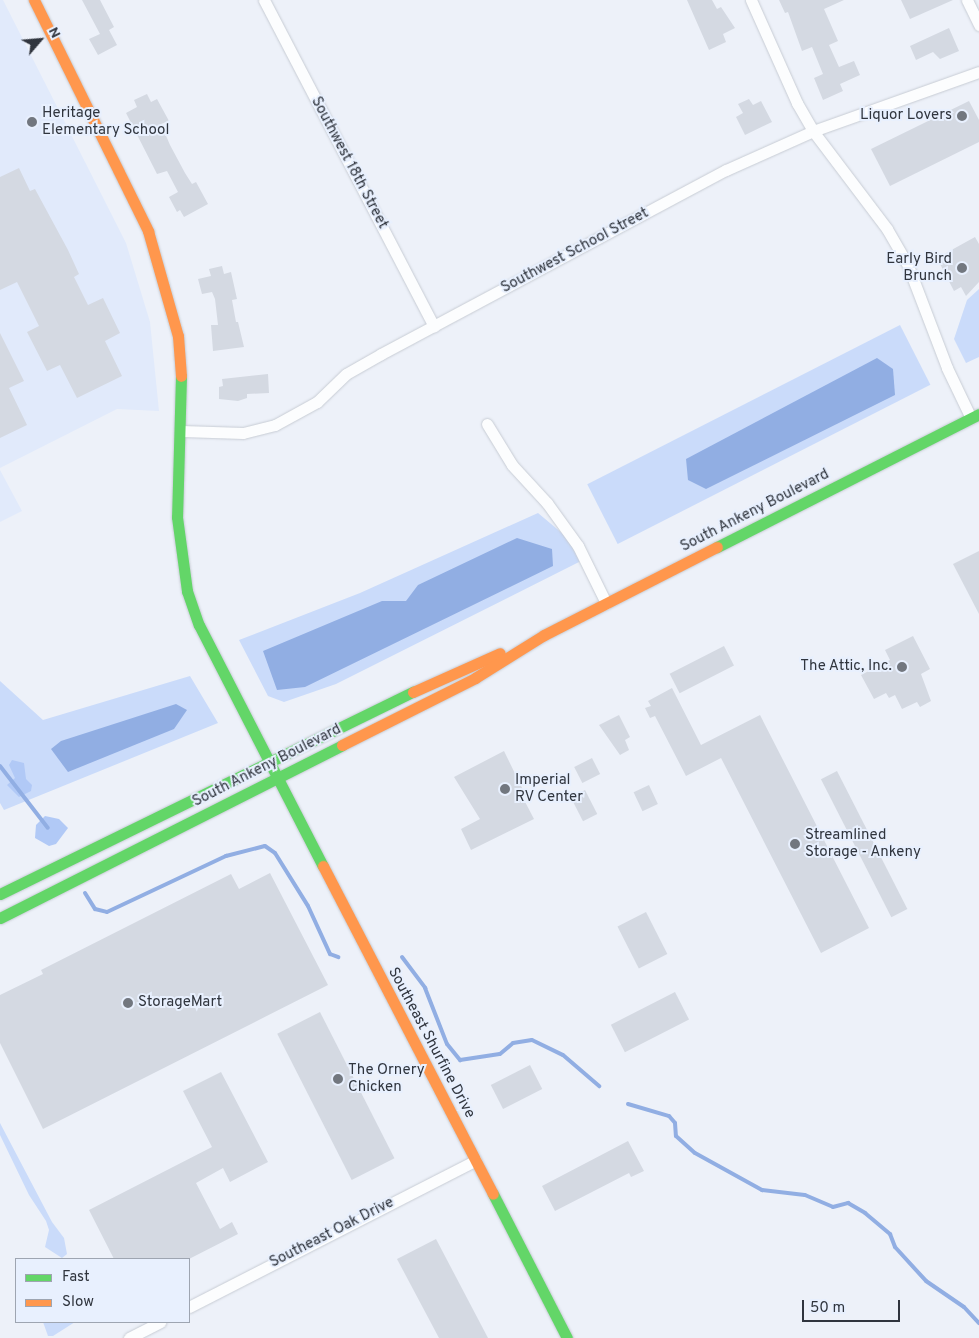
<!DOCTYPE html>
<html>
<head>
<meta charset="utf-8">
<style>
  body { margin:0 }
  #map { position:relative; width:979px; height:1338px; overflow:hidden; background:#edf1f9; font-family:Overpass,sans-serif }
  div>[style] { position:absolute }
  [style*='--x'] { left:calc(var(--x)*1px); top:calc(var(--y)*1px); width:calc(var(--w)*1px); rotate:calc(var(--a)*1deg) }
  .built>* { inset:0; background:#e1eafb }
  .green>* { inset:0; background:#cadbfa; transform-origin:0 0 }
  .forest>* { inset:0; background:#b1c9f6 }
  .water>* { inset:0; background:#91aee3 }
  .stream>* { height:4px; margin:-2px; padding:0 2px; transform-origin:2px; border-radius:2px; background:#91aee3 }
  .building>* { inset:0; background:#d4d9e2; transform-origin:0 0 }
  .roads { filter:drop-shadow(0 0 1px #c7ccd4) drop-shadow(0 0 1px #c7ccd4) }
  .street>* { height:11px; margin:-5.5px; padding:0 5.5px; transform-origin:5.5px; border-radius:5.5px; background:#fcfdfe }
  .fast>* { height:11px; margin:-5.5px; padding:0 5.5px; transform-origin:5.5px; border-radius:5.5px; background:#63d668 }
  .slow>* { height:11px; margin:-5.5px; padding:0 5.5px; transform-origin:5.5px; border-radius:5.5px; background:#ff974d }
  .dots>* { width:14px; height:14px; translate:-50% -50%; box-sizing:border-box; border:2px solid #e8f0fe; border-radius:50% }
  span { translate:-50% -50%; white-space:nowrap; text-align:center; line-height:1.15; -webkit-text-stroke:4px #e8f0fe; paint-order:stroke }
  .poi-label { font-size:15px; color:#30353e }
  .left { translate:0 -50%; text-align:left }
  .right { translate:-100% -50%; text-align:right }
  .street-label { font-size:15px; color:#30353e }
  .legend { position:absolute; left:15px; top:1258px; width:175px; height:65px; box-sizing:border-box; background:#e8f0fe; border:1px solid #9ea5b1; margin:0; padding:6px 9px; list-style:none; font-size:15px; color:#30353e }
  .legend li { display:flex; align-items:center; gap:10px; height:25px }
  .legend b { width:25px; border:1px solid #9ea5b1 }
  .north { position:absolute; left:15px; top:15px; width:50px; height:50px; -webkit-text-stroke:4px #e8f0fe; paint-order:stroke; rotate:63deg; font-size:14px; font-weight:700; line-height:20px; text-align:center; color:#30353e }
  .north::after { content:''; display:block; margin:auto; width:18px; height:22px; background:#30353e; clip-path:polygon(50% 0,100% 100%,50% 72%,0 100%) }
  .scale { position:absolute; left:802px; top:1300px; width:98px; height:22px; box-sizing:border-box; border:2px solid #30353e; border-top:0; padding-left:6px; font-size:15px; line-height:18px; white-space:nowrap; color:#30353e; -webkit-text-stroke:4px #e8f0fe; paint-order:stroke }
</style>
</head>
<body>
<div id="map">
  <div class="built">
    <div style="clip-path:polygon(0 0,3px 0,126px 243px,150px 322px,159px 411px,117px 409px,0 468px)"></div>
    <div style="clip-path:polygon(0 470px,22px 511px,0 522px)"></div>
  </div>
  <div class="green">
    <div style="clip-path:polygon(979px 289px,979px 357px,966px 363px,954px 339px,967px 300px)"></div>
    <div style="left:900px;top:325px;width:67px;height:351px;rotate:63deg"></div>
    <div style="clip-path:polygon(538px 513px,569px 539px,581px 561px,336px 684px,284px 702px,268px 696px,239px 640px,360px 593px)"></div>
    <div style="clip-path:polygon(190px 676px,218px 723px,4px 810px,0 803px,0 681px,43px 720px)"></div>
    <div style="clip-path:polygon(0 1123px,52px 1222px,64px 1238px,67px 1254px,62px 1258px,45px 1247px,49px 1230px,46px 1221px,29px 1195px,0 1135px)"></div>
    <div style="clip-path:polygon(43px 1322px,75px 1322px,53px 1336px,48px 1336px)"></div>
  </div>
  <div class="forest">
    <div style="clip-path:polygon(12px 760px,24px 763px,26px 779px,32px 785px,31px 791px,19px 797px,7px 785px,15px 778px,9px 765px)"></div>
    <div style="clip-path:polygon(45px 816px,59px 819px,68px 828px,56px 844px,49px 846px,35px 838px,36px 825px)"></div>
  </div>
  <div class="water">
    <div style="clip-path:polygon(877px 358px,893px 369px,895px 395px,706px 489px,688px 480px,686px 459px)"></div>
    <div style="clip-path:polygon(517px 538px,552px 549px,553px 566px,305px 687px,277px 690px,263px 651px,382px 601px,406px 601px,418px 585px)"></div>
    <div style="clip-path:polygon(176px 704px,187px 710px,174px 729px,68px 772px,51px 749px,61px 741px)"></div>
  </div>
  <div class="stream">
    <div style="--x:0;--y:766;--w:78;--a:52.3"></div>
    <div style="--x:85;--y:893;--w:19;--a:58"></div>
    <div style="--x:95;--y:909;--w:12;--a:14"></div>
    <div style="--x:107;--y:912;--w:132;--a:-25.2"></div>
    <div style="--x:226;--y:856;--w:40;--a:-14.4"></div>
    <div style="--x:265;--y:846;--w:12;--a:35"></div>
    <div style="--x:275;--y:853;--w:62;--a:58.1"></div>
    <div style="--x:308;--y:906;--w:53;--a:65.4"></div>
    <div style="--x:330;--y:954;--w:9;--a:21"></div>
    <div style="--x:402;--y:957;--w:39;--a:53"></div>
    <div style="--x:425;--y:988;--w:60;--a:68.6"></div>
    <div style="--x:447;--y:1044;--w:21;--a:51"></div>
    <div style="--x:460;--y:1060;--w:40;--a:-8.5"></div>
    <div style="--x:500;--y:1054;--w:17;--a:-40"></div>
    <div style="--x:513;--y:1043;--w:19;--a:-9"></div>
    <div style="--x:532;--y:1040;--w:34;--a:26"></div>
    <div style="--x:563;--y:1055;--w:48;--a:40.7"></div>
    <div style="--x:628;--y:1104;--w:43;--a:16.3"></div>
    <div style="--x:669;--y:1116;--w:9;--a:49"></div>
    <div style="--x:675;--y:1123;--w:13;--a:86"></div>
    <div style="--x:676;--y:1136;--w:25;--a:42"></div>
    <div style="--x:695;--y:1153;--w:77;--a:28.9"></div>
    <div style="--x:762;--y:1190;--w:43;--a:6.6"></div>
    <div style="--x:805;--y:1195;--w:30;--a:23"></div>
    <div style="--x:833;--y:1207;--w:16;--a:-15"></div>
    <div style="--x:848;--y:1203;--w:20;--a:30"></div>
    <div style="--x:865;--y:1213;--w:33;--a:40"></div>
    <div style="--x:890;--y:1234;--w:14;--a:69"></div>
    <div style="--x:895;--y:1247;--w:46;--a:47.6"></div>
    <div style="--x:926;--y:1281;--w:46;--a:34.4"></div>
    <div style="--x:964;--y:1307;--w:22;--a:47"></div>
  </div>
  <div class="building">
    <div style="clip-path:polygon(82px 0,100px 0,114px 27px,109px 30px,117px 45px,98px 55px,89px 39px,100px 34px)"></div>
    <div style="clip-path:polygon(687px 0,712px 0,717px 9px,721px 7px,735px 28px,723px 34px,726px 42px,709px 50px)"></div>
    <div style="clip-path:polygon(779px 0,844px 0,824px 9px,838px 41px,829px 45px,839px 67px,854px 61px,860px 75px,840px 84px,843px 91px,823px 100px,814px 78px,823px 74px,812px 47px,802px 51px,788px 12px,785px 13px)"></div>
    <div style="clip-path:polygon(901px 0,953px 0,910px 19px)"></div>
    <div style="clip-path:polygon(949px 28px,959px 51px,940px 59px,933px 52px,916px 60px,910px 46px)"></div>
    <div style="clip-path:polygon(147px 94px,151px 102px,157px 99px,169px 121px,161px 124px,170px 145px,185px 173px,192px 184px,196px 182px,208px 204px,184px 217px,180px 210px,177px 212px,169px 197px,178px 192px,167px 171px,157px 174px,126px 113px,137px 107px,134px 100px)"></div>
    <div style="clip-path:polygon(749px 99px,753px 105px,761px 101px,772px 122px,745px 135px,736px 117px,743px 113px,738px 104px)"></div>
    <div style="clip-path:polygon(969px 101px,979px 120px,979px 142px,890px 186px,871px 149px)"></div>
    <div style="clip-path:polygon(19px 168px,30px 191px,35px 189px,68px 250px,79px 274px,74px 277px,88px 305px,103px 298px,120px 333px,105px 341px,122px 376px,77px 398px,60px 365px,47px 371px,27px 332px,39px 326px,17px 282px,0 290px,0 177px)"></div>
    <div style="clip-path:polygon(975px 237px,979px 244px,979px 282px,966px 296px,961px 287px,954px 291px,937px 258px)"></div>
    <div style="clip-path:polygon(222px 266px,224px 274px,231px 272px,237px 299px,232px 300px,236px 322px,238px 322px,244px 347px,213px 351px,211px 325px,218px 325px,215px 299px,212px 292px,202px 294px,198px 279px,211px 276px,209px 269px)"></div>
    <div style="clip-path:polygon(0 333px,24px 381px,9px 388px,27px 425px,0 438px)"></div>
    <div style="clip-path:polygon(268px 374px,269px 393px,247px 394px,247px 398px,238px 401px,219px 399px,219px 387px,223px 386px,222px 379px)"></div>
    <div style="clip-path:polygon(979px 551px,979px 614px,953px 564px)"></div>
    <div style="clip-path:polygon(913px 636px,930px 669px,921px 674px,931px 701px,920px 707px,917px 702px,902px 709px,895px 695px,889px 698px,886px 693px,874px 699px,861px 675px,890px 660px,885px 650px)"></div>
    <div style="left:724px;top:646px;width:22px;height:61px;rotate:63deg"></div>
    <div style="clip-path:polygon(672px 688px,701px 745px,760px 715px,869px 928px,821px 953px,721px 758px,686px 776px,655px 716px,650px 718px,645px 708px,651px 706px,648px 701px)"></div>
    <div style="clip-path:polygon(619px 715px,630px 737px,625px 740px,629px 750px,620px 755px,599px 725px)"></div>
    <div style="clip-path:polygon(504px 751px,525px 794px,522px 796px,534px 819px,471px 850px,461px 829px,480px 819px,454px 777px)"></div>
    <div style="left:592px;top:758px;width:18px;height:20px;rotate:63deg"></div>
    <div style="left:837px;top:771px;width:155px;height:18px;rotate:63deg"></div>
    <div style="left:649px;top:785px;width:21px;height:17px;rotate:65deg"></div>
    <div style="left:585px;top:790px;width:27px;height:16px;rotate:63deg"></div>
    <div style="clip-path:polygon(270px 873px,328px 985px,43px 1129px,0 1043px,0 995px,43px 974px,41px 970px,231px 874px,239px 889px)"></div>
    <div style="left:646px;top:912px;width:47px;height:32px;rotate:63deg"></div>
    <div style="left:675px;top:992px;width:31px;height:72px;rotate:63deg"></div>
    <div style="left:320px;top:1012px;width:164px;height:48px;rotate:63deg"></div>
    <div style="left:530px;top:1065px;width:27px;height:44px;rotate:63deg"></div>
    <div style="clip-path:polygon(221px 1072px,268px 1162px,230px 1182px,223px 1168px,196px 1183px,220px 1229px,232px 1222px,238px 1234px,189px 1259px,114px 1259px,89px 1210px,212px 1147px,183px 1091px)"></div>
    <div style="clip-path:polygon(628px 1141px,644px 1171px,631px 1177px,629px 1173px,555px 1211px,542px 1186px)"></div>
    <div style="clip-path:polygon(436px 1239px,488px 1338px,439px 1338px,397px 1259px)"></div>
  </div>
  <div class="roads">
    <div class="street">
      <div style="--x:264;--y:0;--w:368;--a:62.5"></div>
      <div style="--x:751;--y:0;--w:113;--a:65.9"></div>
      <div style="--x:797;--y:103;--w:32;--a:60"></div>
      <div style="--x:813;--y:131;--w:123;--a:52.9"></div>
      <div style="--x:887;--y:229;--w:39;--a:60"></div>
      <div style="--x:907;--y:263;--w:112;--a:69.1"></div>
      <div style="--x:947;--y:368;--w:55;--a:64.4"></div>
      <div style="--x:967;--y:0;--w:28;--a:64"></div>
      <div style="--x:487;--y:424;--w:48;--a:58.6"></div>
      <div style="--x:512;--y:465;--w:52;--a:47.4"></div>
      <div style="--x:547;--y:503;--w:53;--a:54.2"></div>
      <div style="--x:578;--y:546;--w:64;--a:63.8"></div>
      <div style="--x:182;--y:431;--w:61;--a:1.9"></div>
      <div style="--x:243;--y:433;--w:33;--a:-14"></div>
      <div style="--x:275;--y:425;--w:48;--a:-28.7"></div>
      <div style="--x:317;--y:402;--w:40;--a:-44"></div>
      <div style="--x:346;--y:374;--w:40;--a:-29.7"></div>
      <div style="--x:381;--y:354;--w:391;--a:-28.1"></div>
      <div style="--x:726;--y:170;--w:95;--a:-24.1"></div>
      <div style="--x:813;--y:131;--w:176;--a:-19.6"></div>
      <div style="--x:189;--y:1307;--w:322;--a:-27.1"></div>
      <div style="--x:129;--y:1338;--w:35;--a:-27"></div>
    </div>
    <div class="fast">
      <div style="--x:181;--y:376;--w:141;--a:91.6"></div>
      <div style="--x:177;--y:517;--w:75;--a:82.3"></div>
      <div style="--x:187;--y:591;--w:36;--a:71"></div>
      <div style="--x:199;--y:625;--w:271;--a:62.8"></div>
      <div style="--x:717;--y:547;--w:294;--a:-26.9"></div>
      <div style="--x:0;--y:894;--w:460;--a:-26.1"></div>
      <div style="--x:0;--y:918;--w:383;--a:-26.8"></div>
      <div style="--x:493;--y:1194;--w:162;--a:62.8"></div>
    </div>
    <div class="slow">
      <div style="--x:34;--y:0;--w:258;--a:63.7"></div>
      <div style="--x:148;--y:231;--w:109;--a:74.1"></div>
      <div style="--x:178;--y:336;--w:40;--a:85.7"></div>
      <div style="--x:413;--y:692;--w:95;--a:-24.1"></div>
      <div style="--x:342;--y:745;--w:149;--a:-26.7"></div>
      <div style="--x:475;--y:678;--w:81;--a:-31.9"></div>
      <div style="--x:544;--y:635;--w:194;--a:-27"></div>
      <div style="--x:323;--y:866;--w:369;--a:62.6"></div>
    </div>
  </div>
  <div class="dots">
    <div style="left:962px;top:116px;background:#72777f"></div>
    <div style="left:32px;top:122px;background:#72777f"></div>
    <div style="left:962px;top:268px;background:#72777f"></div>
    <div style="left:902px;top:667px;background:#72777f"></div>
    <div style="left:505px;top:789px;background:#72777f"></div>
    <div style="left:795px;top:844px;background:#72777f"></div>
    <div style="left:128px;top:1003px;background:#72777f"></div>
    <div style="left:338px;top:1079px;background:#72777f"></div>
  </div>
  <div class="poi-label">
    <span class="left" style="left:42px;top:122px">Heritage<br>Elementary School</span>
    <span class="right" style="left:952px;top:116px">Liquor Lovers</span>
    <span class="right" style="left:952px;top:268px">Early Bird<br>Brunch</span>
    <span class="right" style="left:892px;top:667px">The Attic, Inc.</span>
    <span class="left" style="left:515px;top:789px">Imperial<br>RV Center</span>
    <span class="left" style="left:805px;top:844px">Streamlined<br>Storage - Ankeny</span>
    <span class="left" style="left:138px;top:1003px">StorageMart</span>
    <span class="left" style="left:348px;top:1079px">The Ornery<br>Chicken</span>
  </div>
  <div class="street-label">
    <span style="left:349px;top:163px;rotate:62deg">Southwest 18th Street</span>
    <span style="left:575px;top:251px;rotate:-28deg">Southwest School Street</span>
    <span style="left:755px;top:511px;rotate:-27deg">South Ankeny Boulevard</span>
    <span style="left:267px;top:766px;rotate:-27deg">South Ankeny Boulevard</span>
    <span style="left:431px;top:1043px;rotate:62deg">Southeast Shurfine Drive</span>
    <span style="left:332px;top:1233px;rotate:-27deg">Southeast Oak Drive</span>
  </div>
  <ul class="legend">
  <li><b style="height:6px;background:#63d668"></b>Fast</li>
  <li><b style="height:6px;background:#ff974d"></b>Slow</li>
  </ul>
  <div class="north">N</div>
  <div class="scale">50 m</div>
</div>
</body>
</html>
